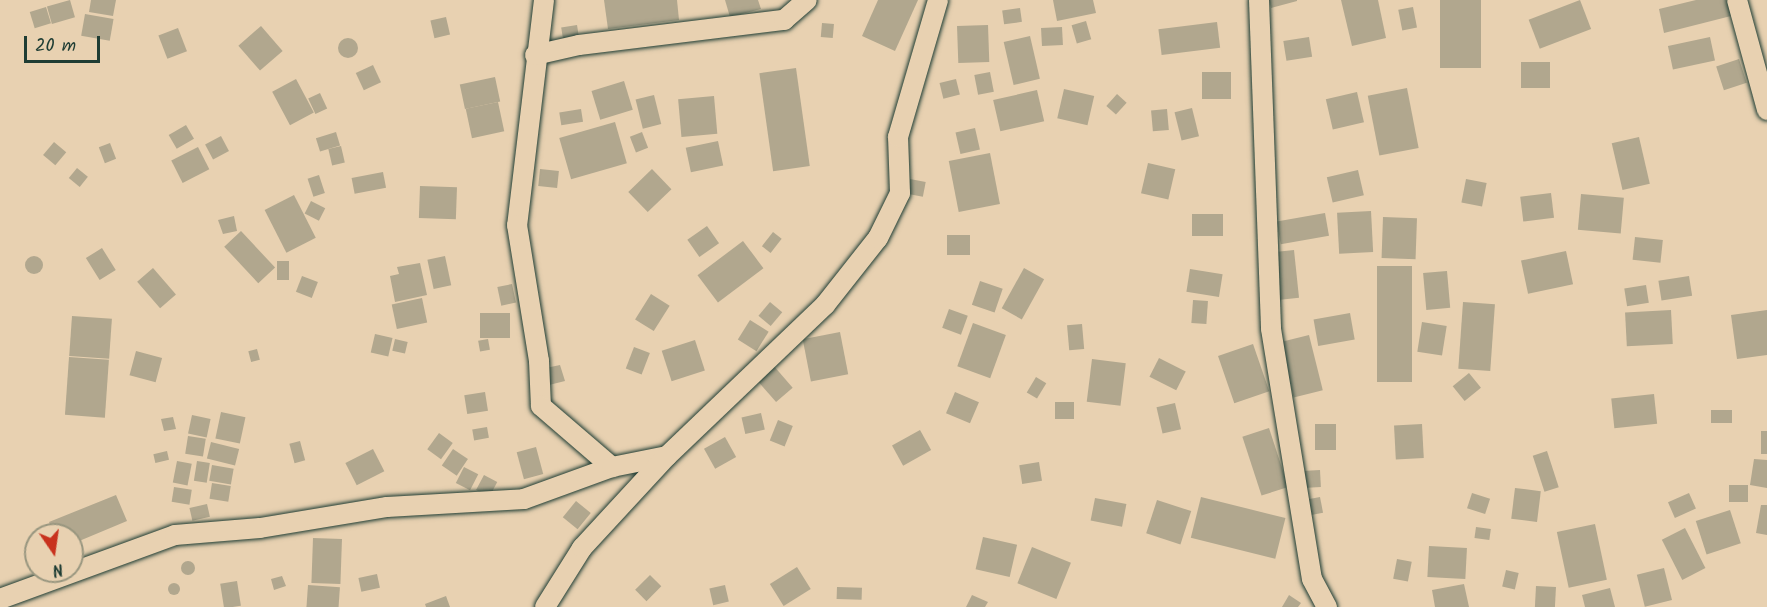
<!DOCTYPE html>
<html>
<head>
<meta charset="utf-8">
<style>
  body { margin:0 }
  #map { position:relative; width:1767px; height:607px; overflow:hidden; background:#e8d1b1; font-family:Kalam,sans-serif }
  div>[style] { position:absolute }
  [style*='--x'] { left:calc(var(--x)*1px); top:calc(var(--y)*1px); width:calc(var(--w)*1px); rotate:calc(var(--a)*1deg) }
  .building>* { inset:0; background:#b1a78e; transform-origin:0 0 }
  .round { border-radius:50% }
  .roads { filter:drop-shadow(0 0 2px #1f3d34) drop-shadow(0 0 2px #1f3d34) }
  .street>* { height:20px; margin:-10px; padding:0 10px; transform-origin:10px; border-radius:10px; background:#e8d1b1 }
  span { translate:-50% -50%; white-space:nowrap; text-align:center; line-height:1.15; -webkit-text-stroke:5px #e8d1b1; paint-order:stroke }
  .north { position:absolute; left:24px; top:523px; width:60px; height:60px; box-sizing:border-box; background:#e8d1b1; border:2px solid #98967f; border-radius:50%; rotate:167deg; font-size:16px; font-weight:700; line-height:24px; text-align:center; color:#1f3d34 }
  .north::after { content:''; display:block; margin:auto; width:21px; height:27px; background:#c8321e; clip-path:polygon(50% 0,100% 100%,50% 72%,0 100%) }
  .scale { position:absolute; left:24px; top:36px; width:76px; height:27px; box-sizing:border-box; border:3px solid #1f3d34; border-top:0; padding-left:8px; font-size:18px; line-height:21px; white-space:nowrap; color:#1f3d34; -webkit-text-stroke:4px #e8d1b1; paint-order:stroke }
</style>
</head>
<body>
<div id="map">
  <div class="building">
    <div style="left:70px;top:0;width:18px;height:24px;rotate:74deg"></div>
    <div style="clip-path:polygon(91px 0,116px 0,113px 16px,89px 12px)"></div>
    <div style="clip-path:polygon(604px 0,677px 0,679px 20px,608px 29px)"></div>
    <div style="clip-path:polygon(725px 0,758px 0,761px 9px,730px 17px)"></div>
    <div style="clip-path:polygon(878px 0,918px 0,895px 51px,862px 36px)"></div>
    <div style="clip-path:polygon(1053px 0,1093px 0,1096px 13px,1057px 21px)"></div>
    <div style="clip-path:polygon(1269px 0,1297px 0,1297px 1px,1271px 8px)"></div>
    <div style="clip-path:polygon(1341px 0,1378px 0,1386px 38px,1352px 46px)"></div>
    <div style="left:1440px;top:0;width:41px;height:68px"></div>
    <div style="left:1580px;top:0;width:31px;height:55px;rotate:69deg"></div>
    <div style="clip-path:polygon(1696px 0,1727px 0,1731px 16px,1664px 33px,1659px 9px)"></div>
    <div style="left:46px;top:7px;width:17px;height:17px;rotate:73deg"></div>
    <div style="left:1413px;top:7px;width:21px;height:15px;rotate:79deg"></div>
    <div style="left:1020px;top:8px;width:14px;height:18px;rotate:82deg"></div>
    <div style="left:85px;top:14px;width:29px;height:22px;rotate:10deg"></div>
    <div style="left:446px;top:17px;width:18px;height:16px;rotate:77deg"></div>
    <div style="left:1086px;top:21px;width:19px;height:15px;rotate:74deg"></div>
    <div style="left:1217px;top:22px;width:26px;height:59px;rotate:83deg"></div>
    <div style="left:822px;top:23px;width:12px;height:14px;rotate:5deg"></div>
    <div style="left:577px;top:25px;width:12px;height:16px;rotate:81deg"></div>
    <div style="left:988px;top:25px;width:37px;height:31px;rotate:88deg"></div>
    <div style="left:261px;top:26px;width:33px;height:30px;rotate:49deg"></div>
    <div style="left:1062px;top:27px;width:18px;height:21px;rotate:87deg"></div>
    <div style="left:178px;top:28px;width:25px;height:21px;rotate:69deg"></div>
    <div style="left:1030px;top:36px;width:44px;height:27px;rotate:77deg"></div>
    <div style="left:1309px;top:37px;width:20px;height:26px;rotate:81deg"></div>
    <div style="left:1710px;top:37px;width:24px;height:43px;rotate:78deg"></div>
    <div class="round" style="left:338px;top:38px;width:20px;height:20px"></div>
    <div style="left:1739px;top:59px;width:25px;height:24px;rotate:72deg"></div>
    <div style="left:1550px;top:62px;width:26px;height:29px;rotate:90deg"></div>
    <div style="left:373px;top:65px;width:19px;height:19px;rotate:65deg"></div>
    <div style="left:796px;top:68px;width:99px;height:37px;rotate:82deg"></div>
    <div style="left:990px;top:72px;width:20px;height:16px;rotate:79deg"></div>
    <div style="left:1202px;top:72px;width:29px;height:27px"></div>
    <div style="left:495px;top:77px;width:25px;height:36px;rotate:78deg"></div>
    <div style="left:296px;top:79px;width:38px;height:27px;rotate:62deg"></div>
    <div style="left:956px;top:79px;width:16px;height:17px;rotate:76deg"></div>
    <div style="left:624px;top:81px;width:30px;height:34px;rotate:73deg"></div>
    <div style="left:1407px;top:88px;width:61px;height:40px;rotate:79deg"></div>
    <div style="left:1064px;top:89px;width:31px;height:30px;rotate:13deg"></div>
    <div style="left:1037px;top:90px;width:32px;height:45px;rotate:77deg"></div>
    <div style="left:1357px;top:92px;width:31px;height:32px;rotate:77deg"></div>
    <div style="left:320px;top:93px;width:17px;height:13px;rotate:65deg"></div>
    <div style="left:1117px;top:94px;width:13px;height:16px;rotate:42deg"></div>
    <div style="left:654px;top:95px;width:30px;height:19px;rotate:76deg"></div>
    <div style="left:714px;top:96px;width:38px;height:36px;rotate:85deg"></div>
    <div style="left:498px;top:102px;width:30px;height:33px;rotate:78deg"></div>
    <div style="left:1192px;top:108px;width:29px;height:18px;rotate:76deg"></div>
    <div style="left:581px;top:109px;width:13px;height:22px;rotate:81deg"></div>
    <div style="left:1167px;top:109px;width:21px;height:16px;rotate:85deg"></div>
    <div style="left:615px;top:122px;width:43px;height:58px;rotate:74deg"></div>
    <div style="left:186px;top:125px;width:16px;height:20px;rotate:60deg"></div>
    <div style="left:975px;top:128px;width:22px;height:20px;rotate:77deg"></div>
    <div style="left:336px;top:132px;width:14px;height:21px;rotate:73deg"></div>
    <div style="left:642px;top:132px;width:17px;height:13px;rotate:69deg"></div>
    <div style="left:221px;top:136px;width:17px;height:18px;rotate:62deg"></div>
    <div style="left:1639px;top:137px;width:48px;height:28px;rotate:77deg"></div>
    <div style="left:718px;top:141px;width:25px;height:33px;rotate:78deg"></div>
    <div style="left:54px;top:142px;width:16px;height:17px;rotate:40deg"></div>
    <div style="left:110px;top:143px;width:17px;height:12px;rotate:69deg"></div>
    <div style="left:341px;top:146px;width:17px;height:13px;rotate:77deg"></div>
    <div style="left:198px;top:147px;width:25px;height:30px;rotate:63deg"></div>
    <div style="left:990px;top:153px;width:52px;height:42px;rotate:79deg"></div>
    <div style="left:1148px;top:163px;width:28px;height:31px;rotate:13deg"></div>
    <div style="left:77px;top:168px;width:14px;height:13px;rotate:39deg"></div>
    <div style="left:540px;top:169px;width:19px;height:17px;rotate:6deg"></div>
    <div style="left:652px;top:169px;width:28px;height:33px;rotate:46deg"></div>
    <div style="left:1358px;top:170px;width:26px;height:32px;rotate:77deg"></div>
    <div style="left:383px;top:172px;width:16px;height:32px;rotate:79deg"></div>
    <div style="left:319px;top:175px;width:19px;height:12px;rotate:72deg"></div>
    <div style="left:910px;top:179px;width:16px;height:15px;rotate:11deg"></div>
    <div style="left:1466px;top:179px;width:21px;height:24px;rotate:11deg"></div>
    <div style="left:420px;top:186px;width:37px;height:32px;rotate:2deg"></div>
    <div style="left:1551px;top:193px;width:25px;height:31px;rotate:83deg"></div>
    <div style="left:1581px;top:194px;width:43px;height:36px;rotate:5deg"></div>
    <div style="left:294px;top:195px;width:48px;height:33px;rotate:63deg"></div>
    <div style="left:311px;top:201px;width:16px;height:14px;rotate:27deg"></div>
    <div style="left:1371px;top:211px;width:41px;height:34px;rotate:87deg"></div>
    <div style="left:1325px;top:213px;width:23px;height:49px;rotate:80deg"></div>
    <div style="left:1192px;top:214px;width:31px;height:22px"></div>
    <div style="clip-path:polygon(234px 216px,237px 231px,223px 234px,218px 220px)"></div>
    <div style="left:1383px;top:217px;width:34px;height:41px;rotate:2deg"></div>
    <div style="left:707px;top:226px;width:21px;height:24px;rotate:55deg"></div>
    <div style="left:241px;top:231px;width:50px;height:23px;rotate:47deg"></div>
    <div style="left:773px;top:232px;width:11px;height:18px;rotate:38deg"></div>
    <div style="left:970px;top:235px;width:20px;height:23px;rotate:90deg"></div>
    <div style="left:1635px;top:237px;width:28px;height:23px;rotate:6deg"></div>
    <div style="left:743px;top:241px;width:34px;height:57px;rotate:53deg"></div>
    <div style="left:102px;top:248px;width:26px;height:19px;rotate:58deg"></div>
    <div style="left:1294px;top:250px;width:48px;height:21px;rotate:84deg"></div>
    <div style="left:1566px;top:251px;width:34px;height:46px;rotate:78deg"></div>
    <div class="round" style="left:25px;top:256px;width:18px;height:18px"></div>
    <div style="left:445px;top:256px;width:30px;height:18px;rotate:78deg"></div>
    <div style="left:277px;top:261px;width:12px;height:19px"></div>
    <div style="clip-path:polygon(420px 263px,427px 295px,395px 302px,390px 276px,399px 274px,397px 267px)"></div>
    <div style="left:1377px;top:266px;width:35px;height:116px"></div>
    <div style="left:153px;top:268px;width:35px;height:21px;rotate:49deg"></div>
    <div style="left:1024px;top:268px;width:23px;height:46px;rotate:29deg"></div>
    <div style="left:1190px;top:269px;width:33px;height:23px;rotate:9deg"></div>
    <div style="left:1447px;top:271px;width:37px;height:24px;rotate:85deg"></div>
    <div style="left:302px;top:276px;width:17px;height:17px;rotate:21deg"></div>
    <div style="left:1689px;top:276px;width:20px;height:31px;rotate:81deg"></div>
    <div style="left:980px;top:281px;width:24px;height:25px;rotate:19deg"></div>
    <div style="left:512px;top:284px;width:19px;height:15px;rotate:78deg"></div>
    <div style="left:1646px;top:285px;width:18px;height:22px;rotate:81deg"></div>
    <div style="left:651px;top:294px;width:22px;height:30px;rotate:32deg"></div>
    <div style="left:422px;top:298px;width:25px;height:31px;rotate:78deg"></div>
    <div style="left:1193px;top:300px;width:15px;height:23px;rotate:4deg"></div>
    <div style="left:770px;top:302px;width:16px;height:18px;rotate:40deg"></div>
    <div style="left:1463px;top:302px;width:32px;height:67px;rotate:4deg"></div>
    <div style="left:949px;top:309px;width:20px;height:20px;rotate:20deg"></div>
    <div style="left:1671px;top:310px;width:34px;height:46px;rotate:87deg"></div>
    <div style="clip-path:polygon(1767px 310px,1767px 355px,1737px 359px,1731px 315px)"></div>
    <div style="left:510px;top:313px;width:25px;height:30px;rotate:90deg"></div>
    <div style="left:1350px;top:313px;width:27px;height:37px;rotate:80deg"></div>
    <div style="left:72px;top:316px;width:40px;height:40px;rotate:4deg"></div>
    <div style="left:750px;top:320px;width:22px;height:23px;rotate:32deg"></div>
    <div style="left:1422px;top:322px;width:25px;height:30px;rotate:9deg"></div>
    <div style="left:973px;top:323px;width:35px;height:46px;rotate:20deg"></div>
    <div style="left:1082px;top:324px;width:25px;height:15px;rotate:85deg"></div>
    <div style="left:840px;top:332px;width:43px;height:38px;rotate:79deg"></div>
    <div style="left:375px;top:334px;width:18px;height:19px;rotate:13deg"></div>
    <div style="left:1309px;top:335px;width:57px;height:30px;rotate:76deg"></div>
    <div style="left:395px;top:339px;width:13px;height:12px;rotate:13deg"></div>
    <div style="left:488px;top:339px;width:11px;height:10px;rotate:80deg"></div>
    <div style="left:695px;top:340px;width:32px;height:35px;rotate:72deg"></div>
    <div style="left:1253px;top:344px;width:50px;height:37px;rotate:71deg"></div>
    <div style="left:634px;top:347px;width:17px;height:23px;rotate:21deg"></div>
    <div style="left:257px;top:349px;width:11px;height:9px;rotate:75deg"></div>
    <div style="left:136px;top:351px;width:27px;height:25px;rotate:15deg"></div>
    <div style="left:69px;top:357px;width:40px;height:58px;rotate:4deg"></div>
    <div style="left:1159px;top:358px;width:30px;height:21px;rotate:27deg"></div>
    <div style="left:1092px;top:359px;width:34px;height:43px;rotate:7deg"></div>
    <div style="clip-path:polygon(560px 365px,565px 381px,549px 385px,546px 368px)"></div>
    <div style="left:773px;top:365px;width:30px;height:22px;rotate:49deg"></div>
    <div style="left:1469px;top:373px;width:19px;height:21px;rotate:51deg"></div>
    <div style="left:1036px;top:377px;width:12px;height:18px;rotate:31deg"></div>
    <div style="left:485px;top:392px;width:19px;height:21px;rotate:81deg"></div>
    <div style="left:955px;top:392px;width:26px;height:23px;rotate:23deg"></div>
    <div style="left:1654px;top:394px;width:30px;height:43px;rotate:84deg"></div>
    <div style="left:1055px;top:402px;width:19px;height:17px"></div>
    <div style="left:1175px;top:403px;width:27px;height:19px;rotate:77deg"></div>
    <div style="left:1732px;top:410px;width:13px;height:21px;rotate:90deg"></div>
    <div style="left:221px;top:412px;width:25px;height:27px;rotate:12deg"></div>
    <div style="left:761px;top:413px;width:17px;height:20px;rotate:77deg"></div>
    <div style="left:192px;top:415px;width:19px;height:19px;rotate:12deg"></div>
    <div style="clip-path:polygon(173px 417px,176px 429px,164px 431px,161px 419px)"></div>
    <div style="left:778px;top:420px;width:16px;height:22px;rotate:22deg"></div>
    <div style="left:1315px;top:424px;width:21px;height:26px"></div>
    <div style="left:1422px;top:424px;width:34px;height:28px;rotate:87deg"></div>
    <div style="left:487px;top:427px;width:11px;height:15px;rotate:80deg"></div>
    <div style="left:1269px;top:428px;width:62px;height:28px;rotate:72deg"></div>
    <div style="left:920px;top:430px;width:23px;height:32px;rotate:61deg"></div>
    <div style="left:1761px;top:431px;width:6px;height:23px"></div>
    <div style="left:439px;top:433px;width:17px;height:20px;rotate:36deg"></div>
    <div style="left:188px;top:436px;width:18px;height:18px;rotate:9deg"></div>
    <div style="left:725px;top:437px;width:23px;height:24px;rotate:61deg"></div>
    <div style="left:300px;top:441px;width:20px;height:11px;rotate:75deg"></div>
    <div style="left:211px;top:442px;width:29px;height:17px;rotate:14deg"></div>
    <div style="left:536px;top:447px;width:28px;height:20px;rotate:75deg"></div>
    <div style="left:373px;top:449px;width:25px;height:31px;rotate:63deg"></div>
    <div style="left:453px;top:449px;width:18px;height:20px;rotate:34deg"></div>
    <div style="left:167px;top:451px;width:9px;height:14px;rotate:77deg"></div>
    <div style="left:1547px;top:451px;width:38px;height:15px;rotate:72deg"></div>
    <div style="clip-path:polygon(1754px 459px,1767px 460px,1767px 488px,1750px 485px)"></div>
    <div style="left:177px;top:461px;width:15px;height:22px;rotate:11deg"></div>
    <div style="left:197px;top:461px;width:13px;height:20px;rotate:9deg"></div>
    <div style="left:1039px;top:462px;width:19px;height:20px;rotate:81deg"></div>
    <div style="left:212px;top:465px;width:22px;height:16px;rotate:10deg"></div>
    <div style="left:464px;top:467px;width:16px;height:18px;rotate:27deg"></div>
    <div style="left:1320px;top:470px;width:17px;height:22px;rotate:87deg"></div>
    <div style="left:484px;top:475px;width:15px;height:17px;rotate:28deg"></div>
    <div style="left:212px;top:483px;width:19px;height:16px;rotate:9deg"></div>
    <div style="left:1748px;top:485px;width:17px;height:19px;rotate:90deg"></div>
    <div style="left:174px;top:487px;width:18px;height:15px;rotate:9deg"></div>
    <div style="left:1515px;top:488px;width:26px;height:31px;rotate:7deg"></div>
    <div style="left:1472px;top:493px;width:19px;height:16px;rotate:18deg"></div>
    <div style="left:1689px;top:493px;width:17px;height:23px;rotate:66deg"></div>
    <div style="clip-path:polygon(116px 495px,127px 521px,72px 544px,72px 535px,54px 535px,49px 522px)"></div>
    <div style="left:1201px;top:497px;width:87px;height:42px;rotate:14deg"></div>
    <div style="left:1320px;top:497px;width:16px;height:16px;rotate:79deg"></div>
    <div style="left:1095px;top:498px;width:32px;height:23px;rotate:11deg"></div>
    <div style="left:1157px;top:500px;width:36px;height:35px;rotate:18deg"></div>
    <div style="left:576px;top:501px;width:19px;height:21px;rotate:39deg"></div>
    <div style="left:207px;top:504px;width:13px;height:18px;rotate:77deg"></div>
    <div style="clip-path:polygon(1761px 505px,1767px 505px,1767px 535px,1756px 533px)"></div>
    <div style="left:1730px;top:510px;width:35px;height:36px;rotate:72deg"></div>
    <div style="left:1595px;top:524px;width:57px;height:39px;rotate:78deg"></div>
    <div style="left:1476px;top:527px;width:15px;height:11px;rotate:8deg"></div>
    <div style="left:1685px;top:528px;width:45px;height:26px;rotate:63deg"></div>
    <div style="left:983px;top:537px;width:35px;height:33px;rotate:13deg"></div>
    <div style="left:313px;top:538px;width:29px;height:45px;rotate:2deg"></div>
    <div style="left:1429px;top:546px;width:38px;height:31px;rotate:3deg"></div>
    <div style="left:1032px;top:547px;width:42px;height:39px;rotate:22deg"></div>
    <div style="left:1397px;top:559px;width:15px;height:20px;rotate:11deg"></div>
    <div class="round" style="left:181px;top:561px;width:14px;height:14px"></div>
    <div style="left:797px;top:567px;width:26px;height:32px;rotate:58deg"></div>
    <div style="left:1664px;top:568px;width:33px;height:28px;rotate:76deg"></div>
    <div style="left:1506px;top:570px;width:13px;height:17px;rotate:13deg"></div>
    <div style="left:377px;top:574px;width:14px;height:19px;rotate:78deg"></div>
    <div style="left:650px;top:575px;width:16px;height:21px;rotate:45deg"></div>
    <div style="clip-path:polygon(282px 576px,286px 586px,274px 590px,271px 579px)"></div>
    <div style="left:237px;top:581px;width:25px;height:17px;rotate:81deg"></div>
    <div class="round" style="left:168px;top:583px;width:12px;height:12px"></div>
    <div style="clip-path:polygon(1464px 584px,1469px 607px,1435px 607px,1432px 590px)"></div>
    <div style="left:308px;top:585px;width:32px;height:22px;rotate:4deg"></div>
    <div style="left:725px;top:585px;width:17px;height:16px;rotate:77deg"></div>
    <div style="left:1536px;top:586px;width:20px;height:21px;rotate:3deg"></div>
    <div style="left:837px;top:587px;width:25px;height:12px;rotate:2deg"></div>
    <div style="clip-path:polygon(1610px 588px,1615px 607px,1585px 607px,1582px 595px)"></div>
    <div style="clip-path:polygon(972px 595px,988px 602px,985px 607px,966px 607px)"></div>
    <div style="clip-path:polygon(1289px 595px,1301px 603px,1298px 607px,1282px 607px)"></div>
    <div style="clip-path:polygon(446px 596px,450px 607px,426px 607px,425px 604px)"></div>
  </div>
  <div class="roads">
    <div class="street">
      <div style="--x:544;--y:0;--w:227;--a:96.8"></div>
      <div style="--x:517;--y:225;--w:138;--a:80.8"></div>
      <div style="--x:539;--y:361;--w:45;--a:87.5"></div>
      <div style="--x:541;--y:406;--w:94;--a:40.7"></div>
      <div style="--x:1259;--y:0;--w:329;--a:87.9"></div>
      <div style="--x:1271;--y:329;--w:253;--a:80.7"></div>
      <div style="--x:1312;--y:579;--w:32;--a:62"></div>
      <div style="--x:1737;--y:0;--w:114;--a:74.7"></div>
      <div style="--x:535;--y:55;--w:45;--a:-12.8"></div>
      <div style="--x:579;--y:45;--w:207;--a:-7"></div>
      <div style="--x:784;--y:20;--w:30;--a:-41"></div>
      <div style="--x:0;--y:599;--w:186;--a:-20.1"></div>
      <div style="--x:175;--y:535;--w:85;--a:-4.7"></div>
      <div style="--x:260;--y:528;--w:129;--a:-9.4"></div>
      <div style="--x:387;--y:507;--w:137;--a:-3.3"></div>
      <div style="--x:524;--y:499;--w:94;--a:-20"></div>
      <div style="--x:612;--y:467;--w:56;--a:-11.3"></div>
      <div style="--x:667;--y:456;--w:219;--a:-43.7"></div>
      <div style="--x:825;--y:305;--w:85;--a:-51.7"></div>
      <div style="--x:878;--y:238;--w:50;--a:-63.9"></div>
      <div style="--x:900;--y:193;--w:56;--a:-92"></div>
      <div style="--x:898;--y:137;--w:143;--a:-73.7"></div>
      <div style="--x:545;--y:607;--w:70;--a:-57.9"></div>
      <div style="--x:582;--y:548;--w:125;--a:-47.3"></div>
    </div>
  </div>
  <div class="north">N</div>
  <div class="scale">20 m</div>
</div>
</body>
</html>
